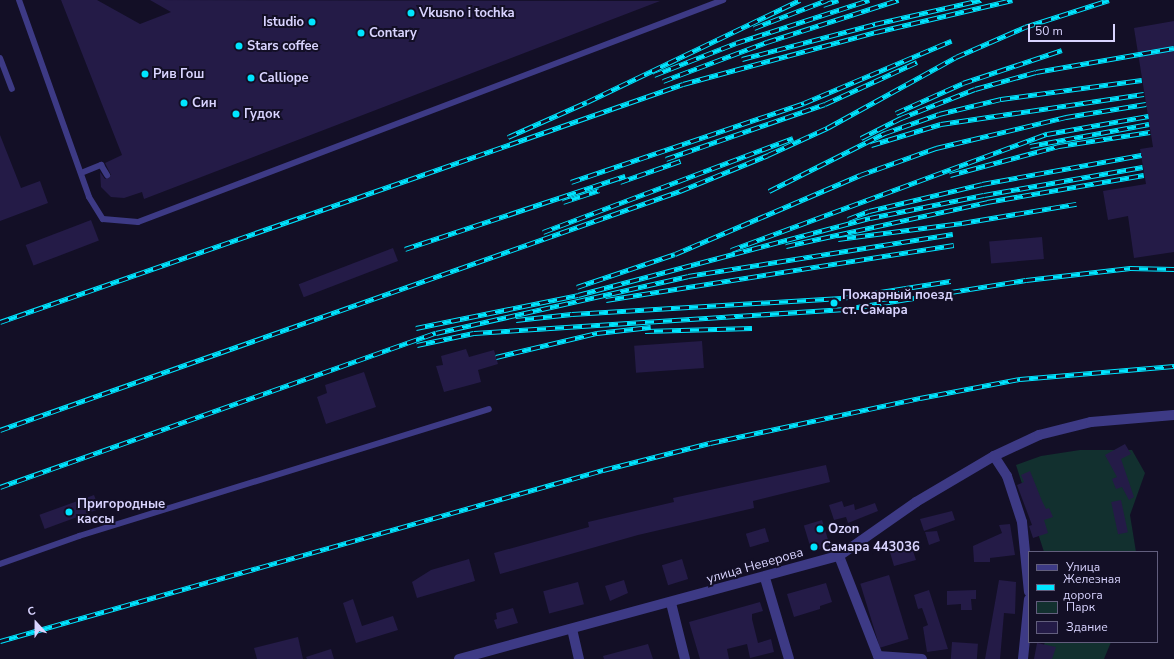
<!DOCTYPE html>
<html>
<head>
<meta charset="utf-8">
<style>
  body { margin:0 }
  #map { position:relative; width:1174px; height:659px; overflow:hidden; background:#130f26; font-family:"Nunito Sans",sans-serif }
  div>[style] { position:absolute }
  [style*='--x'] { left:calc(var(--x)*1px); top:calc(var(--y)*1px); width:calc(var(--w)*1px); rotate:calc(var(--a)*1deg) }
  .green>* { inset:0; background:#12302f }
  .building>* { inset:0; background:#241b47; transform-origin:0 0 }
  .service>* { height:6px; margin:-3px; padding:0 3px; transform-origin:3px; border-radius:3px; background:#3d3a85 }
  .minor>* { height:10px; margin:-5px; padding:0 5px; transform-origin:5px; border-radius:5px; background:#3d3a85 }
  .tertiary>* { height:10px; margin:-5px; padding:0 5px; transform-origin:5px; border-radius:5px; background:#3d3a85 }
  .rail>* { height:4.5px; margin-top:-2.25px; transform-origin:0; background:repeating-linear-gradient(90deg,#130f26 0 9px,#00e5ff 0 18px); box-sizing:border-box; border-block:1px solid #00e5ff }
  .dots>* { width:11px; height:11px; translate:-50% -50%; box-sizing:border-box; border:2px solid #130f26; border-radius:50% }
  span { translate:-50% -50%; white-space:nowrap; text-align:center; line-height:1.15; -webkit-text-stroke:4px #130f26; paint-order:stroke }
  .poi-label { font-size:13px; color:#d9d4ff; font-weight:700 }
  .left { translate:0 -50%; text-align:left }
  .right { translate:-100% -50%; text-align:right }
  .street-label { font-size:13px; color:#d9d4ff }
  .legend { position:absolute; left:1028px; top:551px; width:130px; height:92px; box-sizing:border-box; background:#130f26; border:1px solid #625e7d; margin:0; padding:5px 7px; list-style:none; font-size:12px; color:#d9d4ff }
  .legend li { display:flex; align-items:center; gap:8px; height:20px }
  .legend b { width:20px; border:1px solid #625e7d }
  .north { position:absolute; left:16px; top:603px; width:40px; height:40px; -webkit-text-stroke:3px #130f26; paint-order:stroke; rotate:339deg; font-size:11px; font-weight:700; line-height:16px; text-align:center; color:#d9d4ff }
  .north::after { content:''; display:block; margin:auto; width:14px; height:18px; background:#d9d4ff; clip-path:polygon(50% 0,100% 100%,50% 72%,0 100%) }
  .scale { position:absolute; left:1028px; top:24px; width:87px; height:18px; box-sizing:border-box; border:2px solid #d9d4ff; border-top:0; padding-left:5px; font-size:12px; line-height:14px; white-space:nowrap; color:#d9d4ff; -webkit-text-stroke:3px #130f26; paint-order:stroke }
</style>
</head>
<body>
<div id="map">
  <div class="green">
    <div style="clip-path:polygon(1080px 450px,1132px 450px,1145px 473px,1130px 515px,1136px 552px,1044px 552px,1016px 465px,1041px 456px)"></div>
    <div style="clip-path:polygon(1045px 642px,1111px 642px,1104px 659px,1039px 659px)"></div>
  </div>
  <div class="building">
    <div style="clip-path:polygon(61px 0,97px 0,140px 24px,171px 12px,150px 0,660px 1px,144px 199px,142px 192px,124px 198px,111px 197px,101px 187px,100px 172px,105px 179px,111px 175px,105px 163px,122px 155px)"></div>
    <div style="clip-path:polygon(1174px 21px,1174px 252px,1134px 258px,1128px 216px,1108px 220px,1103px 191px,1146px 184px,1140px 149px,1153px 147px,1134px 28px)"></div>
    <div style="clip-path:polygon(0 135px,21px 188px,40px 181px,48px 203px,0 221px)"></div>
    <div style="left:91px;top:220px;width:22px;height:70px;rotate:69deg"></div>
    <div style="left:1042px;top:237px;width:22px;height:53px;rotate:85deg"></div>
    <div style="left:393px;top:248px;width:14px;height:101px;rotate:69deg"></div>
    <div style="left:702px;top:341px;width:27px;height:68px;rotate:86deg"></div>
    <div style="clip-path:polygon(466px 349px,469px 357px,494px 350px,498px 364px,478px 370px,481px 382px,444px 392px,436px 366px,443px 365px,441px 356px)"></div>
    <div style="clip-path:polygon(364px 372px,376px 407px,326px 424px,317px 397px,327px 393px,325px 385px)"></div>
    <div style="clip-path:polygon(1125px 444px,1131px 454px,1121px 459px,1134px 497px,1129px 500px,1122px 487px,1116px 489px,1112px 479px,1117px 477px,1105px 455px)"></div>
    <div style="clip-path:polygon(826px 465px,830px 482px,753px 501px,754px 508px,638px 535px,500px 574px,494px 553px,589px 527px,588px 522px,674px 502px,673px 498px)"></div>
    <div style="clip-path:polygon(1030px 471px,1042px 501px,1046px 509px,1049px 508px,1053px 517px,1044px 520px,1048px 533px,1033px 538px,1029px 526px,1032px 525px,1017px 485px,1024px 482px,1021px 475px)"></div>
    <div style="left:94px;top:495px;width:15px;height:58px;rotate:70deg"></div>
    <div style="left:1121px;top:500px;width:33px;height:10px;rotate:78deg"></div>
    <div style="clip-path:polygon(842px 501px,844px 507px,854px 504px,855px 510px,875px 503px,878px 511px,848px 523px,846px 517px,834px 520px,829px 505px)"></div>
    <div style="clip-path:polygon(952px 511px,955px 520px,924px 531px,920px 519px)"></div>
    <div style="left:822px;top:520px;width:27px;height:19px;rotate:73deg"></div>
    <div style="clip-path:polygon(1010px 524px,1015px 555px,990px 558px,990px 562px,974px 562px,973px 546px,1002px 533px,999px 525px)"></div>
    <div style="left:765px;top:528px;width:14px;height:20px;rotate:73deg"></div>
    <div style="clip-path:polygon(937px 531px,940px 541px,929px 545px,925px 532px)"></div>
    <div style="clip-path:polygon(911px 545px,916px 560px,894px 566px,889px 549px)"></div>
    <div style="clip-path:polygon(469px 559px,475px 581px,417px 598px,412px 582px,431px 570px)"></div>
    <div style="left:682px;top:559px;width:21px;height:21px;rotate:73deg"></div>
    <div style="left:889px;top:575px;width:67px;height:30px;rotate:73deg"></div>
    <div style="clip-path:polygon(624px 580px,628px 593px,610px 601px,605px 586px)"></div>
    <div style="clip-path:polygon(999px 580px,1016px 582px,1015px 614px,1004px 613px,1000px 659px,985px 659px)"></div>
    <div style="left:578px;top:582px;width:23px;height:36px;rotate:75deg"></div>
    <div style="clip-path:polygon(826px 583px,832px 602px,820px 606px,820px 609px,794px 617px,787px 594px)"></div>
    <div style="clip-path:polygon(929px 590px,948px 649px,927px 652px,923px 627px,928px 625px,922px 608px,918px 609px,914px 595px)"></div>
    <div style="clip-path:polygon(976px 590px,976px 599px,971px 599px,972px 610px,961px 610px,961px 604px,947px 605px,947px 591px)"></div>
    <div style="clip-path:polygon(353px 599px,362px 626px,393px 616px,398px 630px,356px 643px,343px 603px)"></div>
    <div style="clip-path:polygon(760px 602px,763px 611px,752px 614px,752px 619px,758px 643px,771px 639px,774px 652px,750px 658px,747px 644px,727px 649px,729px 659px,700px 659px,689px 622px)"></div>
    <div style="clip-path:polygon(513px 608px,518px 623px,497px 629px,494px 620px,497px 619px,496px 613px)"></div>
    <div style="clip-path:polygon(298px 637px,303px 659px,257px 659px,254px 648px)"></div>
    <div style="left:952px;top:642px;width:26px;height:17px;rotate:4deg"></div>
    <div style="clip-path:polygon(1037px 643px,1056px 647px,1052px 659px,1034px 659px)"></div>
    <div style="clip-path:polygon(648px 644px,653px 659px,604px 659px,603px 656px)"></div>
    <div style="clip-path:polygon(331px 649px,334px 659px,307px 659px,306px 657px)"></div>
  </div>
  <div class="service">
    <div style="--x:19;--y:0;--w:209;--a:70.4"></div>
    <div style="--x:89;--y:197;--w:26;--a:58"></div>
    <div style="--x:103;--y:219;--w:35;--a:5"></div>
    <div style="--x:138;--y:222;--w:626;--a:-20.78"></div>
    <div style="--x:0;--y:58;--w:33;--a:69"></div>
    <div style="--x:81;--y:173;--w:22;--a:-22"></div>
    <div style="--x:101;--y:165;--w:12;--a:59"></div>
    <div style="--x:0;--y:564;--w:84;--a:-19.5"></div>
    <div style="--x:79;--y:536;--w:429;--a:-17.2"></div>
  </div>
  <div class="minor">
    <div style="--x:994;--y:456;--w:24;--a:57"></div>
    <div style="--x:1007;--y:476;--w:48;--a:71.9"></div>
    <div style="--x:1022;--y:522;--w:70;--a:84.3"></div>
    <div style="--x:839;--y:556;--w:107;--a:68.7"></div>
    <div style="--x:878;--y:656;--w:44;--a:3.9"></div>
    <div style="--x:765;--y:578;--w:84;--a:73.5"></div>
    <div style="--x:671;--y:603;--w:58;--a:76"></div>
    <div style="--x:572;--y:629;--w:31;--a:77"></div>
    <div style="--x:1023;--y:659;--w:60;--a:-84.3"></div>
  </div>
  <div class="tertiary">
    <div style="--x:459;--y:659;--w:394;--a:-15.2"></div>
    <div style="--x:839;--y:556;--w:94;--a:-35"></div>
    <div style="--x:916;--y:502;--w:91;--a:-30.5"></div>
    <div style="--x:994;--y:456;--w:50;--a:-25"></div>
    <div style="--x:1039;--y:435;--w:54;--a:-14"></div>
    <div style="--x:1091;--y:422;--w:83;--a:-4.8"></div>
  </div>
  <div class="rail">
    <div style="--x:823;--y:5;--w:16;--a:-18"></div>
    <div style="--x:754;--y:28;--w:78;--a:-21"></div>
    <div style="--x:742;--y:59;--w:138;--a:-14.7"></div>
    <div style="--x:875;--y:24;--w:109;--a:-12.8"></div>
    <div style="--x:654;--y:75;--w:88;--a:-21.3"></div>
    <div style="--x:736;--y:43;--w:140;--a:-17.9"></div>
    <div style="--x:663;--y:81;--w:111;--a:-20.6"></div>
    <div style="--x:767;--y:42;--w:138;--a:-17.8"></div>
    <div style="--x:896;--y:113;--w:73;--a:-24.1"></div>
    <div style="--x:963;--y:83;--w:104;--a:-18.4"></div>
    <div style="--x:508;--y:137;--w:86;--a:-23.9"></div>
    <div style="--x:587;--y:102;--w:236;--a:-25.6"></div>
    <div style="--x:861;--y:138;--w:45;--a:-26.6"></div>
    <div style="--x:901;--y:118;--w:79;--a:-21.4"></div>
    <div style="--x:975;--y:89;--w:63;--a:-15.6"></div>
    <div style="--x:1036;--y:72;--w:140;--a:-9.9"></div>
    <div style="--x:871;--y:145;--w:73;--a:-16.7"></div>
    <div style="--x:941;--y:124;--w:205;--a:-8.4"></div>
    <div style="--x:1030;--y:146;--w:121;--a:-10.5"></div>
    <div style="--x:666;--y:159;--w:168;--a:-19.1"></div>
    <div style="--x:825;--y:104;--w:101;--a:-24.5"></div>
    <div style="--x:950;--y:175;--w:113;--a:-14.9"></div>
    <div style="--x:1059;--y:146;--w:92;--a:-8.7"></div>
    <div style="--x:571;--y:182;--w:246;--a:-18.7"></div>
    <div style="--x:804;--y:103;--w:160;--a:-22.9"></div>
    <div style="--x:620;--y:182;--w:64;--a:-19.3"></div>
    <div style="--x:769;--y:191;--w:130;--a:-26.6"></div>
    <div style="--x:885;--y:133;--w:57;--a:-19.4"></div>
    <div style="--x:939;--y:114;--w:64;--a:-13.6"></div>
    <div style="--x:1001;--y:99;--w:142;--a:-7.7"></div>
    <div style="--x:563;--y:202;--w:38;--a:-18"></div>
    <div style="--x:848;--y:219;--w:22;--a:-21"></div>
    <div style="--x:869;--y:211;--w:116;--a:-13.4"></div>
    <div style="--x:982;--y:184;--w:162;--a:-10.3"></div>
    <div style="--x:543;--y:232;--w:267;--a:-20.6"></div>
    <div style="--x:838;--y:239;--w:125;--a:-7.4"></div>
    <div style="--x:962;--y:223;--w:116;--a:-9.5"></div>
    <div style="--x:786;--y:246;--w:206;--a:-12.3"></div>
    <div style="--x:987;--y:202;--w:159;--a:-9.8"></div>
    <div style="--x:405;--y:249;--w:232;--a:-18.4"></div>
    <div style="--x:731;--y:250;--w:337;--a:-20.2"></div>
    <div style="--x:1047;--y:134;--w:103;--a:-10.1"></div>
    <div style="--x:577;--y:287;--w:103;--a:-18.6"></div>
    <div style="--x:675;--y:254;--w:201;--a:-23.1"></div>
    <div style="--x:860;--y:175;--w:81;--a:-19.6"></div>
    <div style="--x:936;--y:148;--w:134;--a:-13.4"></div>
    <div style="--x:1066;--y:117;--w:81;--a:-9.2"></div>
    <div style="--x:606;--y:300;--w:352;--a:-9"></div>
    <div style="--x:516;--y:320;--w:56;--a:-6.1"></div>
    <div style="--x:572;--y:314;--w:270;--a:-3.4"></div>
    <div style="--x:842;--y:298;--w:110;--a:-8.9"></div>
    <div style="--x:0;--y:322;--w:723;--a:-19.21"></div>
    <div style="--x:683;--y:84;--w:200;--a:-15.1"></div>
    <div style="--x:876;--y:32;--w:140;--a:-13.2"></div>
    <div style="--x:416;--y:328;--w:165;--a:-11.5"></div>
    <div style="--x:578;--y:295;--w:302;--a:-14.8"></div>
    <div style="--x:870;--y:218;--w:116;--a:-11.4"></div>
    <div style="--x:984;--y:195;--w:161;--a:-10"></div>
    <div style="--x:645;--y:331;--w:107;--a:-1.6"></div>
    <div style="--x:417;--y:345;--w:58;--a:-11.9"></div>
    <div style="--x:474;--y:333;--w:372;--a:-3.7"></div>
    <div style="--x:845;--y:309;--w:183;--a:-9.1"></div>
    <div style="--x:1026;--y:280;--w:105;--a:-6.6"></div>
    <div style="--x:1130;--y:268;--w:44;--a:1.3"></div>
    <div style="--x:496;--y:357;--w:104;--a:-13.4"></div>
    <div style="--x:597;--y:333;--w:54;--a:-6.3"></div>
    <div style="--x:0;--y:430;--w:721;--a:-19.37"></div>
    <div style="--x:680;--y:191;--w:95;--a:-22.2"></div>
    <div style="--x:768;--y:155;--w:65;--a:-24.6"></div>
    <div style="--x:827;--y:128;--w:147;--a:-28.8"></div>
    <div style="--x:956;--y:57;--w:75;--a:-23.5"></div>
    <div style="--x:1025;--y:27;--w:88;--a:-17.8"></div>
    <div style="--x:0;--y:487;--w:462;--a:-19.5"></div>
    <div style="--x:436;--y:333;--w:258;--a:-12.7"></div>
    <div style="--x:688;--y:276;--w:268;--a:-9"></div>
    <div style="--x:0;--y:641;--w:627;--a:-15.83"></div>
    <div style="--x:603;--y:470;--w:110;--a:-14.2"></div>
    <div style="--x:710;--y:443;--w:215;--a:-12.1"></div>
    <div style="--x:920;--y:398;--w:102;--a:-10.8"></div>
    <div style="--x:1020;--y:379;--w:155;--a:-4.8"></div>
  </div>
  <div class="dots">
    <div style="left:411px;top:13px;background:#00e5ff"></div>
    <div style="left:312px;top:22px;background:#00e5ff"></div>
    <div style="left:361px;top:33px;background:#00e5ff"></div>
    <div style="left:239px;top:46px;background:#00e5ff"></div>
    <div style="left:145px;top:74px;background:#00e5ff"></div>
    <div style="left:251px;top:78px;background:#00e5ff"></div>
    <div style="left:184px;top:103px;background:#00e5ff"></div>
    <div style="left:236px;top:114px;background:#00e5ff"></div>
    <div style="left:834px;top:303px;background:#00e5ff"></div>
    <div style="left:69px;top:512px;background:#00e5ff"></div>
    <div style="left:820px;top:529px;background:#00e5ff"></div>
    <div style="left:814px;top:547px;background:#00e5ff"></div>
  </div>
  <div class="poi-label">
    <span class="left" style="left:419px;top:13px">Vkusno i tochka</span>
    <span class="right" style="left:304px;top:22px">Istudio</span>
    <span class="left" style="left:369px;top:33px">Contary</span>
    <span class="left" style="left:247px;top:46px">Stars coffee</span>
    <span class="left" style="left:153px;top:74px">Рив Гош</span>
    <span class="left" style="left:259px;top:78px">Calliope</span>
    <span class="left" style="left:192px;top:103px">Син</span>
    <span class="left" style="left:244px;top:114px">Гудок</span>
    <span class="left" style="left:842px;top:303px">Пожарный поезд<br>ст. Самара</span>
    <span class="left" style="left:77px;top:512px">Пригородные<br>кассы</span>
    <span class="left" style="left:828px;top:529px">Ozon</span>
    <span class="left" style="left:822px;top:547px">Самара 443036</span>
  </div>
  <div class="street-label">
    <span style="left:755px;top:566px;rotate:-16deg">улица Неверова</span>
  </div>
  <ul class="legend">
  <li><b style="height:5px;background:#3d3a85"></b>Улица</li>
  <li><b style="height:5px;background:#00e5ff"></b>Железная дорога</li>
  <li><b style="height:11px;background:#12302f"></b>Парк</li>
  <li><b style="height:11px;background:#241b47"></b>Здание</li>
  </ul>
  <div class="north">С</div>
  <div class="scale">50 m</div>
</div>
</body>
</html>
